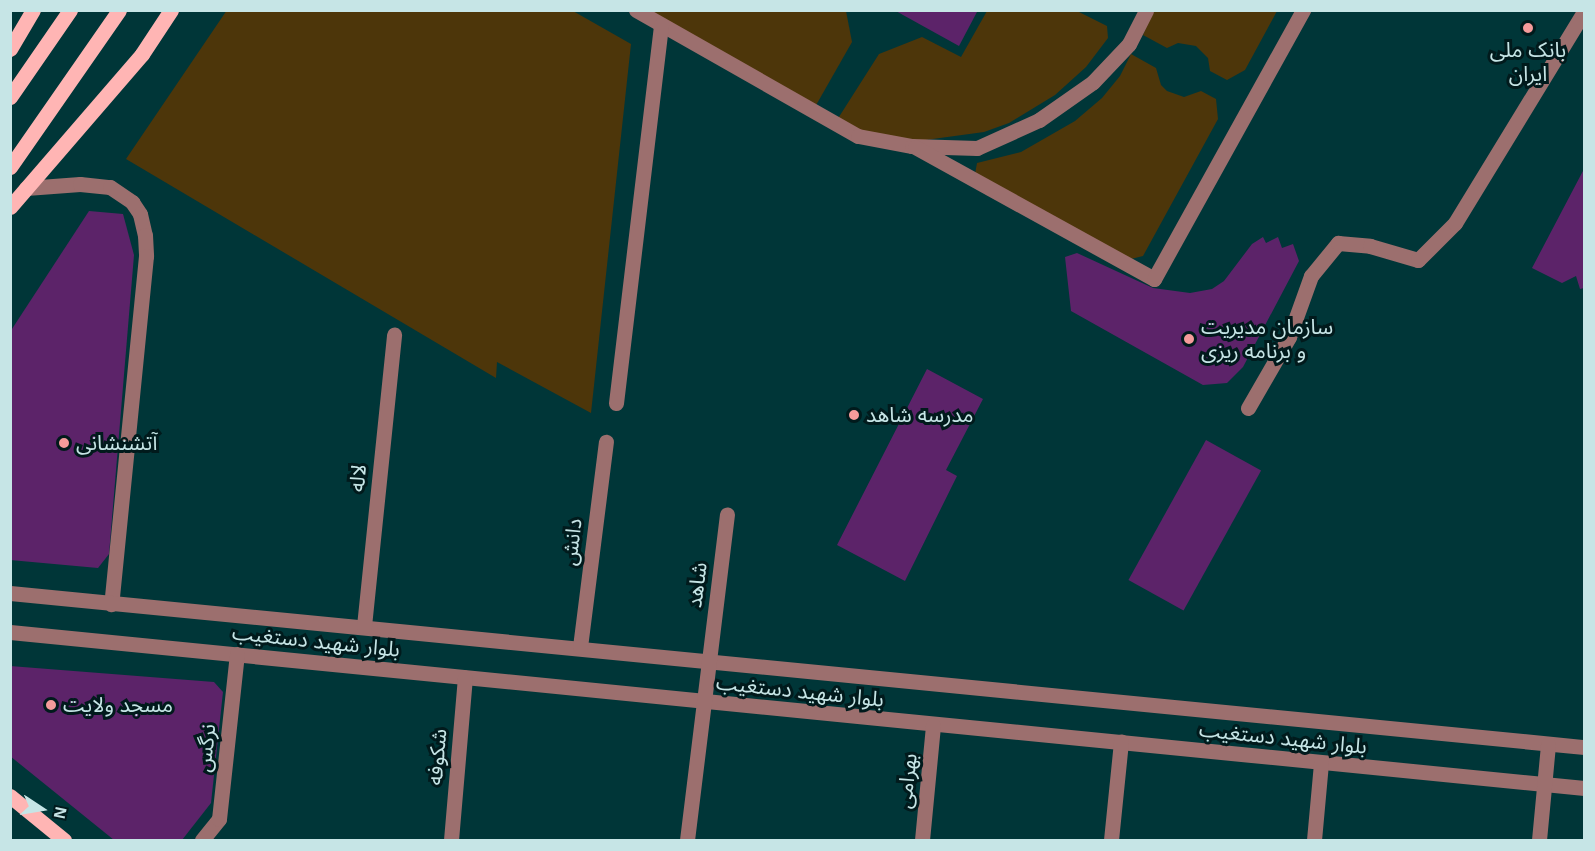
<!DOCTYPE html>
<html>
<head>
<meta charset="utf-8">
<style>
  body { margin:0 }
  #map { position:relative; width:1595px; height:851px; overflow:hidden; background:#003638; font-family:Arial,"Noto Sans Arabic",sans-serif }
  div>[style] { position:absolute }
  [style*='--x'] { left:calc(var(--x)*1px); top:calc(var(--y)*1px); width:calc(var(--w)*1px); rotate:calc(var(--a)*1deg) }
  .green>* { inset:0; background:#4d360a }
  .building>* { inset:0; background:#5c2369; transform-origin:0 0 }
  .minor>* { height:15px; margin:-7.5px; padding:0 7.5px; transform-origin:7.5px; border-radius:7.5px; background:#9c6f6e }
  .major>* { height:15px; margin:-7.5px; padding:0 7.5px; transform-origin:7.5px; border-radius:7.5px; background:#ffb5b4 }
  .dots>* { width:16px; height:16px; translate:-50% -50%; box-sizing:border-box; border:3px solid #011a1c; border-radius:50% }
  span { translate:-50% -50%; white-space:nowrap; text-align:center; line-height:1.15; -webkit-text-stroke:6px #011a1c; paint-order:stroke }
  .poi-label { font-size:21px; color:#c6e5e6 }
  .left { translate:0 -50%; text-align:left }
  .street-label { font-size:21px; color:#c6e5e6 }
  .frame { position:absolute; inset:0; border:12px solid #c6e5e6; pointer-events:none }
  .north { position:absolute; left:12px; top:779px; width:60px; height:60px; -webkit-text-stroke:4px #011a1c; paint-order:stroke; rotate:102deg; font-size:16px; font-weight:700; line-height:24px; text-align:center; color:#c6e5e6 }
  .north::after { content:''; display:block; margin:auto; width:21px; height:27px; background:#c6e5e6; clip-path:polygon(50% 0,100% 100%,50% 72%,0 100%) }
</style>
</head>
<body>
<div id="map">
  <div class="green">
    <div style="clip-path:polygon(227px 10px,573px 11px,631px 44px,591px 413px,497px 362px,496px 378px,126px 159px)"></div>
    <div style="clip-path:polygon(644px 11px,846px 11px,852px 42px,815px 107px)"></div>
    <div style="clip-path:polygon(987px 11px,1077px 11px,1107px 26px,1108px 38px,1086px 67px,1055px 95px,1009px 123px,984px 132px,918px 141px,857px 131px,837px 120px,879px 54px,922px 37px,961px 57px)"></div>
    <div style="clip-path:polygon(1153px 11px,1277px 11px,1245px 70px,1227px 80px,1210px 71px,1208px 58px,1196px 46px,1178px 43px,1167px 48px,1143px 35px)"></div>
    <div style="clip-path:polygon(1131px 54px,1156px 68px,1161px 85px,1167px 91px,1184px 97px,1201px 91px,1216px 99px,1218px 119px,1143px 256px,1127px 260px,975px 174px,977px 163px,1021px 152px,1075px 121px,1102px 98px,1120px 76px)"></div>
  </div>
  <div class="building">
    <div style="clip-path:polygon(894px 10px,978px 10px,959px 46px)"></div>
    <div style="clip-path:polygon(1584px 169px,1584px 288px,1580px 289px,1576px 276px,1562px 283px,1532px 268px)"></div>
    <div style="clip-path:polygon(89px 211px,123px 214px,134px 255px,109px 554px,98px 568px,10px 560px,10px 332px)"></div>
    <div style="clip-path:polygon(1263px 237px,1266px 243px,1278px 237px,1282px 248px,1293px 244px,1299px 261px,1243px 367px,1227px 383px,1203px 385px,1071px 311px,1065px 257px,1077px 253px,1153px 288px,1190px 293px,1212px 289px,1224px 281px,1252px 244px)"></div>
    <div style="clip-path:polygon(927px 369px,983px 399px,946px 470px,957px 476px,905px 581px,837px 545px)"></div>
    <div style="left:1206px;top:440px;width:63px;height:160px;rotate:29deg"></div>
    <div style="clip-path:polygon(10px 666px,214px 682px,223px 692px,211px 803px,182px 840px,114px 840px,10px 756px)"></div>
  </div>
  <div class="minor">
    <div style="--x:636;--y:10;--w:255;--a:29.6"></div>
    <div style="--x:858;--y:136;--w:55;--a:10.5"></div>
    <div style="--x:912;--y:146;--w:65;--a:1.8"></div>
    <div style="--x:977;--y:148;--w:68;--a:-24.3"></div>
    <div style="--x:1039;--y:120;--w:66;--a:-35.1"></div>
    <div style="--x:1093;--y:82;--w:52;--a:-46.5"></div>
    <div style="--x:1129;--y:44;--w:38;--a:-63"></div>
    <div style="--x:915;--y:147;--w:273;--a:28.9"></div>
    <div style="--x:1154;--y:279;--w:308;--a:-61"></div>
    <div style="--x:26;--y:188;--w:54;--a:-4.2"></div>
    <div style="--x:80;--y:184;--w:30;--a:6"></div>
    <div style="--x:110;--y:187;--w:27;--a:34"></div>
    <div style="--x:132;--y:202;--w:14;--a:56"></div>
    <div style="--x:140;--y:214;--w:22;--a:77"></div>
    <div style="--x:145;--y:235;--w:21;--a:87"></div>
    <div style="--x:146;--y:256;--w:350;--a:95.7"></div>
    <div style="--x:616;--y:403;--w:381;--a:-83.2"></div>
    <div style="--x:1248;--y:408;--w:82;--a:-60"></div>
    <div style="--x:1289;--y:337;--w:65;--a:-70.2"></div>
    <div style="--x:1311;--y:276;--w:43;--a:-50.7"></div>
    <div style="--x:1338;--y:243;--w:32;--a:5"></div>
    <div style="--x:1370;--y:246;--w:50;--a:16.3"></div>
    <div style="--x:1418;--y:260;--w:52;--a:-45"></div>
    <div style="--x:1455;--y:223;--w:247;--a:-58.6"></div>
    <div style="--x:10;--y:593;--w:1582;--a:5.59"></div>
    <div style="--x:364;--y:626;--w:293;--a:-84.1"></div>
    <div style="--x:10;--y:632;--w:1582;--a:5.66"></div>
    <div style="--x:580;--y:647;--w:207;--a:-82.8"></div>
    <div style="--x:202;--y:840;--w:27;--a:-51"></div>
    <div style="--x:219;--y:819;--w:166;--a:-83.8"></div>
    <div style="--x:451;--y:840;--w:163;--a:-85.1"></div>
    <div style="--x:687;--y:840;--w:328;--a:-83"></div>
    <div style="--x:922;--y:840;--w:115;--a:-84.5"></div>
    <div style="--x:1111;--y:840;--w:99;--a:-84.2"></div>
    <div style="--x:1314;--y:840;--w:77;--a:-84.8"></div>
    <div style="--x:1539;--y:840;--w:96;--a:-84.6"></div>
  </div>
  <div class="major">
    <div style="--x:10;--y:49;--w:45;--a:-59.5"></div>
    <div style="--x:10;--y:97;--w:106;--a:-55.4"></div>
    <div style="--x:10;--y:167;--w:191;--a:-55.2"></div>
    <div style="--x:10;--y:207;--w:202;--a:-49.2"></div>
    <div style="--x:142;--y:54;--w:53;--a:-56.6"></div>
    <div style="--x:10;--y:796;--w:70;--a:39.2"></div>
  </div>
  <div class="dots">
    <div style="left:1528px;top:28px;background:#f59b9b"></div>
    <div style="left:1189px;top:339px;background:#f59b9b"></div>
    <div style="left:854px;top:415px;background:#f59b9b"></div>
    <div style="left:64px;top:443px;background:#f59b9b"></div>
    <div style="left:51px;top:705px;background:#f59b9b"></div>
  </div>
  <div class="poi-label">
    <span style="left:1528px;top:62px">بانک ملی<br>ایران</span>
    <span class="left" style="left:1201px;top:339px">سازمان مدیریت<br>و برنامه ریزی</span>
    <span class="left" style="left:866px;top:415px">مدرسه شاهد</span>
    <span class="left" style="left:76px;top:443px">آتشنشانی</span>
    <span class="left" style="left:63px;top:705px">مسجد ولایت</span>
  </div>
  <div class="street-label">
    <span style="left:358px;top:478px;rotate:-84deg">لاله</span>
    <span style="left:572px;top:542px;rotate:-83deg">دانش</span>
    <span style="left:697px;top:585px;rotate:-83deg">شاهد</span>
    <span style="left:316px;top:641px;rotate:6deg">بلوار شهید دستغیب</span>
    <span style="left:800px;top:691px;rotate:6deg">بلوار شهید دستغیب</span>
    <span style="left:1283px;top:738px;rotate:6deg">بلوار شهید دستغیب</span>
    <span style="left:206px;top:748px;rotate:-84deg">نرگس</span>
    <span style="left:437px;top:757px;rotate:-85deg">شکوفه</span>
    <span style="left:907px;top:781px;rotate:-84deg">بهرامی</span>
  </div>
  <div class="frame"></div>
  <div class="north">N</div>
</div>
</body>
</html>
